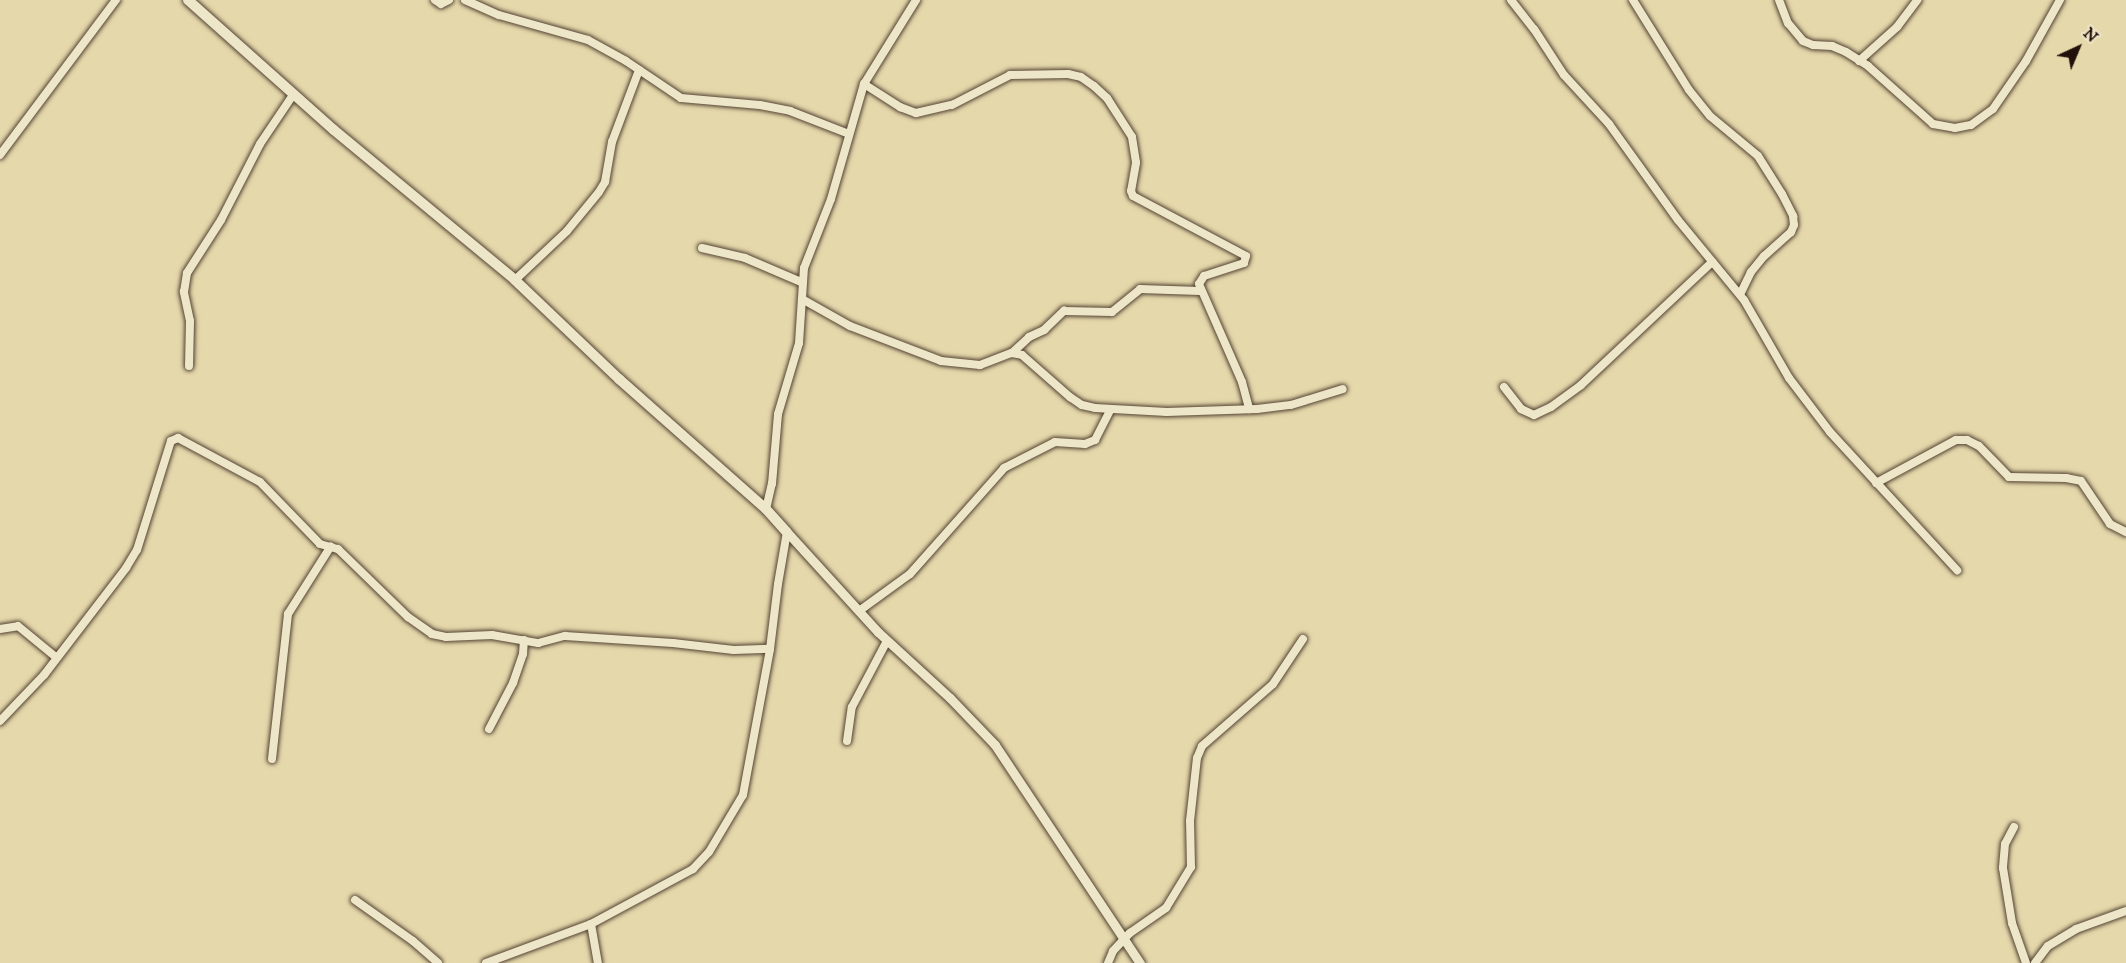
<!DOCTYPE html>
<html>
<head>
<meta charset="utf-8">
<style>
  body { margin:0 }
  #map { position:relative; width:2126px; height:963px; overflow:hidden; background:#e5d8ab; font-family:"IM FELL DW Pica",serif }
  div>[style] { position:absolute }
  [style*='--x'] { left:calc(var(--x)*1px); top:calc(var(--y)*1px); width:calc(var(--w)*1px); rotate:calc(var(--a)*1deg) }
  .roads { filter:drop-shadow(0 0 2px #534333) drop-shadow(0 0 2px #534333) }
  .minor>* { height:8px; margin:-4px; padding:0 4px; transform-origin:4px; border-radius:4px; background:#eee6c8 }
  .tertiary>* { height:9px; margin:-4.5px; padding:0 4.5px; transform-origin:4.5px; border-radius:4.5px; background:#eee6c8 }
  .secondary>* { height:10px; margin:-5px; padding:0 5px; transform-origin:5px; border-radius:5px; background:#eee6c8 }
  span { translate:-50% -50%; white-space:nowrap; text-align:center; line-height:1.15; -webkit-text-stroke:4.5px #eee6c8; paint-order:stroke }
  .north { position:absolute; left:2048px; top:18px; width:60px; height:60px; -webkit-text-stroke:4px #eee6c8; paint-order:stroke; rotate:44deg; font-size:16px; font-weight:700; line-height:24px; text-align:center; color:#22110b }
  .north::after { content:''; display:block; margin:auto; width:21px; height:27px; background:#22110b; clip-path:polygon(50% 0,100% 100%,50% 72%,0 100%) }
</style>
</head>
<body>
<div id="map">
  <div class="roads">
    <div class="minor">
      <div style="--x:435;--y:0;--w:7;--a:34"></div>
      <div style="--x:441;--y:4;--w:9;--a:-27"></div>
      <div style="--x:465;--y:0;--w:37;--a:24"></div>
      <div style="--x:499;--y:15;--w:92;--a:15.7"></div>
      <div style="--x:588;--y:40;--w:43;--a:28.9"></div>
      <div style="--x:626;--y:61;--w:66;--a:33.9"></div>
      <div style="--x:681;--y:98;--w:79;--a:5.1"></div>
      <div style="--x:760;--y:105;--w:31;--a:11"></div>
      <div style="--x:790;--y:111;--w:63;--a:21.3"></div>
      <div style="--x:1511;--y:0;--w:37;--a:52"></div>
      <div style="--x:1534;--y:29;--w:55;--a:56.9"></div>
      <div style="--x:1564;--y:75;--w:67;--a:47.4"></div>
      <div style="--x:1609;--y:124;--w:118;--a:54.3"></div>
      <div style="--x:1678;--y:220;--w:104;--a:50.5"></div>
      <div style="--x:1744;--y:300;--w:90;--a:60"></div>
      <div style="--x:1789;--y:378;--w:68;--a:52.8"></div>
      <div style="--x:1830;--y:432;--w:188;--a:47.4"></div>
      <div style="--x:1633;--y:0;--w:106;--a:58.1"></div>
      <div style="--x:1689;--y:90;--w:33;--a:51"></div>
      <div style="--x:1710;--y:116;--w:62;--a:39.8"></div>
      <div style="--x:1758;--y:156;--w:45;--a:57.7"></div>
      <div style="--x:1782;--y:194;--w:25;--a:63"></div>
      <div style="--x:1793;--y:216;--w:9;--a:84"></div>
      <div style="--x:1794;--y:225;--w:8;--a:113"></div>
      <div style="--x:1791;--y:232;--w:36;--a:138"></div>
      <div style="--x:1764;--y:256;--w:21;--a:129"></div>
      <div style="--x:1751;--y:272;--w:25;--a:116"></div>
      <div style="--x:1779;--y:0;--w:25;--a:69"></div>
      <div style="--x:1788;--y:23;--w:23;--a:50"></div>
      <div style="--x:1803;--y:41;--w:11;--a:22"></div>
      <div style="--x:1813;--y:45;--w:19;--a:3"></div>
      <div style="--x:1832;--y:46;--w:15;--a:23"></div>
      <div style="--x:1846;--y:52;--w:26;--a:32"></div>
      <div style="--x:1868;--y:66;--w:87;--a:41.7"></div>
      <div style="--x:1933;--y:124;--w:22;--a:10"></div>
      <div style="--x:1955;--y:128;--w:16;--a:-11"></div>
      <div style="--x:1971;--y:125;--w:27;--a:-36"></div>
      <div style="--x:1993;--y:109;--w:58;--a:-55.5"></div>
      <div style="--x:2026;--y:61;--w:70;--a:-60.9"></div>
      <div style="--x:1859;--y:61;--w:51;--a:-41.8"></div>
      <div style="--x:1897;--y:27;--w:34;--a:-53"></div>
      <div style="--x:864;--y:84;--w:43;--a:32.6"></div>
      <div style="--x:900;--y:107;--w:17;--a:21"></div>
      <div style="--x:916;--y:113;--w:37;--a:-13"></div>
      <div style="--x:952;--y:105;--w:65;--a:-27.3"></div>
      <div style="--x:1010;--y:75;--w:58;--a:-1"></div>
      <div style="--x:1068;--y:74;--w:13;--a:13"></div>
      <div style="--x:1081;--y:77;--w:16;--a:35"></div>
      <div style="--x:1094;--y:86;--w:18;--a:43"></div>
      <div style="--x:1107;--y:98;--w:46;--a:57.3"></div>
      <div style="--x:1132;--y:137;--w:26;--a:81"></div>
      <div style="--x:1136;--y:163;--w:28;--a:100"></div>
      <div style="--x:1131;--y:191;--w:5;--a:68"></div>
      <div style="--x:1133;--y:196;--w:128;--a:28"></div>
      <div style="--x:1246;--y:256;--w:7;--a:106"></div>
      <div style="--x:1244;--y:263;--w:42;--a:162"></div>
      <div style="--x:1204;--y:276;--w:9;--a:122"></div>
      <div style="--x:1199;--y:284;--w:107;--a:66.3"></div>
      <div style="--x:1242;--y:382;--w:28;--a:75"></div>
      <div style="--x:0;--y:155;--w:194;--a:-53.2"></div>
      <div style="--x:702;--y:248;--w:44;--a:13.1"></div>
      <div style="--x:745;--y:258;--w:61;--a:23.2"></div>
      <div style="--x:515;--y:280;--w:71;--a:-43.3"></div>
      <div style="--x:567;--y:231;--w:50;--a:-50.6"></div>
      <div style="--x:599;--y:192;--w:12;--a:-59"></div>
      <div style="--x:605;--y:182;--w:41;--a:-80.1"></div>
      <div style="--x:612;--y:142;--w:77;--a:-69.4"></div>
      <div style="--x:802;--y:299;--w:55;--a:29.4"></div>
      <div style="--x:850;--y:326;--w:97;--a:21"></div>
      <div style="--x:941;--y:361;--w:39;--a:6"></div>
      <div style="--x:980;--y:365;--w:34;--a:-21"></div>
      <div style="--x:1012;--y:353;--w:10;--a:11"></div>
      <div style="--x:1022;--y:355;--w:64;--a:41.2"></div>
      <div style="--x:1070;--y:397;--w:14;--a:34"></div>
      <div style="--x:1082;--y:405;--w:13;--a:13"></div>
      <div style="--x:1095;--y:408;--w:72;--a:3.2"></div>
      <div style="--x:1167;--y:412;--w:90;--a:-1.9"></div>
      <div style="--x:1257;--y:409;--w:34;--a:-7"></div>
      <div style="--x:1291;--y:405;--w:54;--a:-17.1"></div>
      <div style="--x:1012;--y:353;--w:23;--a:-43"></div>
      <div style="--x:1029;--y:337;--w:17;--a:-25"></div>
      <div style="--x:1044;--y:330;--w:28;--a:-44"></div>
      <div style="--x:1064;--y:311;--w:48;--a:1.2"></div>
      <div style="--x:1112;--y:312;--w:36;--a:-39"></div>
      <div style="--x:1140;--y:289;--w:60;--a:1.9"></div>
      <div style="--x:189;--y:366;--w:45;--a:-88.7"></div>
      <div style="--x:190;--y:321;--w:30;--a:-102"></div>
      <div style="--x:184;--y:292;--w:19;--a:-81"></div>
      <div style="--x:187;--y:273;--w:63;--a:-57.3"></div>
      <div style="--x:221;--y:220;--w:85;--a:-62.8"></div>
      <div style="--x:260;--y:144;--w:59;--a:-56"></div>
      <div style="--x:1504;--y:387;--w:28;--a:52"></div>
      <div style="--x:1521;--y:409;--w:14;--a:25"></div>
      <div style="--x:1534;--y:415;--w:19;--a:-25"></div>
      <div style="--x:1551;--y:407;--w:37;--a:-36"></div>
      <div style="--x:1581;--y:385;--w:180;--a:-43.2"></div>
      <div style="--x:1876;--y:483;--w:91;--a:-28.3"></div>
      <div style="--x:1956;--y:440;--w:11;--a:0"></div>
      <div style="--x:1967;--y:440;--w:13;--a:27"></div>
      <div style="--x:1979;--y:446;--w:43;--a:45.9"></div>
      <div style="--x:2009;--y:477;--w:57;--a:1"></div>
      <div style="--x:2066;--y:478;--w:15;--a:11"></div>
      <div style="--x:2081;--y:481;--w:52;--a:56"></div>
      <div style="--x:2110;--y:524;--w:18;--a:27"></div>
      <div style="--x:766;--y:509;--w:26;--a:-77"></div>
      <div style="--x:772;--y:484;--w:70;--a:-85.1"></div>
      <div style="--x:778;--y:414;--w:74;--a:-73.5"></div>
      <div style="--x:799;--y:343;--w:75;--a:-86.2"></div>
      <div style="--x:804;--y:268;--w:74;--a:-68.6"></div>
      <div style="--x:831;--y:199;--w:120;--a:-74"></div>
      <div style="--x:864;--y:84;--w:99;--a:-58.2"></div>
      <div style="--x:859;--y:611;--w:63;--a:-36"></div>
      <div style="--x:910;--y:574;--w:142;--a:-48.4"></div>
      <div style="--x:1004;--y:468;--w:57;--a:-27"></div>
      <div style="--x:1055;--y:442;--w:30;--a:4"></div>
      <div style="--x:1085;--y:444;--w:11;--a:-22"></div>
      <div style="--x:1095;--y:440;--w:34;--a:-63"></div>
      <div style="--x:0;--y:629;--w:18;--a:-9"></div>
      <div style="--x:18;--y:626;--w:50;--a:39.4"></div>
      <div style="--x:0;--y:721;--w:64;--a:-46.3"></div>
      <div style="--x:44;--y:675;--w:135;--a:-52.5"></div>
      <div style="--x:126;--y:568;--w:21;--a:-59"></div>
      <div style="--x:137;--y:550;--w:114;--a:-72.7"></div>
      <div style="--x:171;--y:441;--w:8;--a:-23"></div>
      <div style="--x:178;--y:438;--w:93;--a:28.2"></div>
      <div style="--x:260;--y:482;--w:86;--a:45.9"></div>
      <div style="--x:320;--y:544;--w:19;--a:16"></div>
      <div style="--x:338;--y:549;--w:98;--a:44.2"></div>
      <div style="--x:408;--y:617;--w:29;--a:35"></div>
      <div style="--x:432;--y:634;--w:14;--a:12"></div>
      <div style="--x:446;--y:637;--w:46;--a:-2.5"></div>
      <div style="--x:492;--y:635;--w:47;--a:9.9"></div>
      <div style="--x:538;--y:643;--w:28;--a:-15"></div>
      <div style="--x:565;--y:636;--w:108;--a:3.7"></div>
      <div style="--x:673;--y:643;--w:61;--a:6.5"></div>
      <div style="--x:734;--y:650;--w:36;--a:-2"></div>
      <div style="--x:489;--y:729;--w:52;--a:-62.4"></div>
      <div style="--x:513;--y:683;--w:31;--a:-71"></div>
      <div style="--x:523;--y:654;--w:14;--a:-86"></div>
      <div style="--x:847;--y:741;--w:34;--a:-82"></div>
      <div style="--x:852;--y:707;--w:75;--a:-62.1"></div>
      <div style="--x:272;--y:759;--w:146;--a:-83.7"></div>
      <div style="--x:288;--y:614;--w:80;--a:-57.7"></div>
      <div style="--x:2014;--y:827;--w:19;--a:118"></div>
      <div style="--x:2005;--y:844;--w:24;--a:95"></div>
      <div style="--x:2003;--y:868;--w:56;--a:80.7"></div>
      <div style="--x:2012;--y:923;--w:42;--a:70.7"></div>
      <div style="--x:355;--y:900;--w:71;--a:35.3"></div>
      <div style="--x:413;--y:941;--w:33;--a:41"></div>
      <div style="--x:591;--y:924;--w:40;--a:80"></div>
      <div style="--x:486;--y:963;--w:112;--a:-20.4"></div>
      <div style="--x:591;--y:924;--w:116;--a:-28.3"></div>
      <div style="--x:693;--y:869;--w:23;--a:-47"></div>
      <div style="--x:709;--y:852;--w:66;--a:-59.2"></div>
      <div style="--x:743;--y:795;--w:148;--a:-79.5"></div>
      <div style="--x:770;--y:649;--w:65;--a:-83"></div>
      <div style="--x:778;--y:584;--w:53;--a:-80.2"></div>
      <div style="--x:1108;--y:963;--w:13;--a:-67"></div>
      <div style="--x:1113;--y:951;--w:25;--a:-47"></div>
      <div style="--x:1130;--y:933;--w:44;--a:-34.8"></div>
      <div style="--x:1166;--y:908;--w:48;--a:-58.6"></div>
      <div style="--x:1191;--y:867;--w:46;--a:-91.2"></div>
      <div style="--x:1190;--y:821;--w:63;--a:-83.7"></div>
      <div style="--x:1197;--y:758;--w:13;--a:-67"></div>
      <div style="--x:1202;--y:746;--w:94;--a:-41.1"></div>
      <div style="--x:1273;--y:684;--w:54;--a:-56.3"></div>
      <div style="--x:2035;--y:963;--w:21;--a:-53"></div>
      <div style="--x:2048;--y:946;--w:33;--a:-31"></div>
      <div style="--x:2076;--y:929;--w:53;--a:-19.8"></div>
    </div>
    <div class="tertiary">
      <div style="--x:787;--y:532;--w:135;--a:47.7"></div>
      <div style="--x:878;--y:632;--w:98;--a:42.5"></div>
      <div style="--x:950;--y:698;--w:65;--a:46.2"></div>
      <div style="--x:995;--y:745;--w:262;--a:56.4"></div>
    </div>
    <div class="secondary">
      <div style="--x:188;--y:0;--w:195;--a:41.7"></div>
      <div style="--x:334;--y:130;--w:235;--a:39.6"></div>
      <div style="--x:515;--y:280;--w:144;--a:43.6"></div>
      <div style="--x:619;--y:379;--w:196;--a:41.5"></div>
      <div style="--x:766;--y:509;--w:31;--a:48"></div>
    </div>
  </div>
  <div class="north">N</div>
</div>
</body>
</html>
